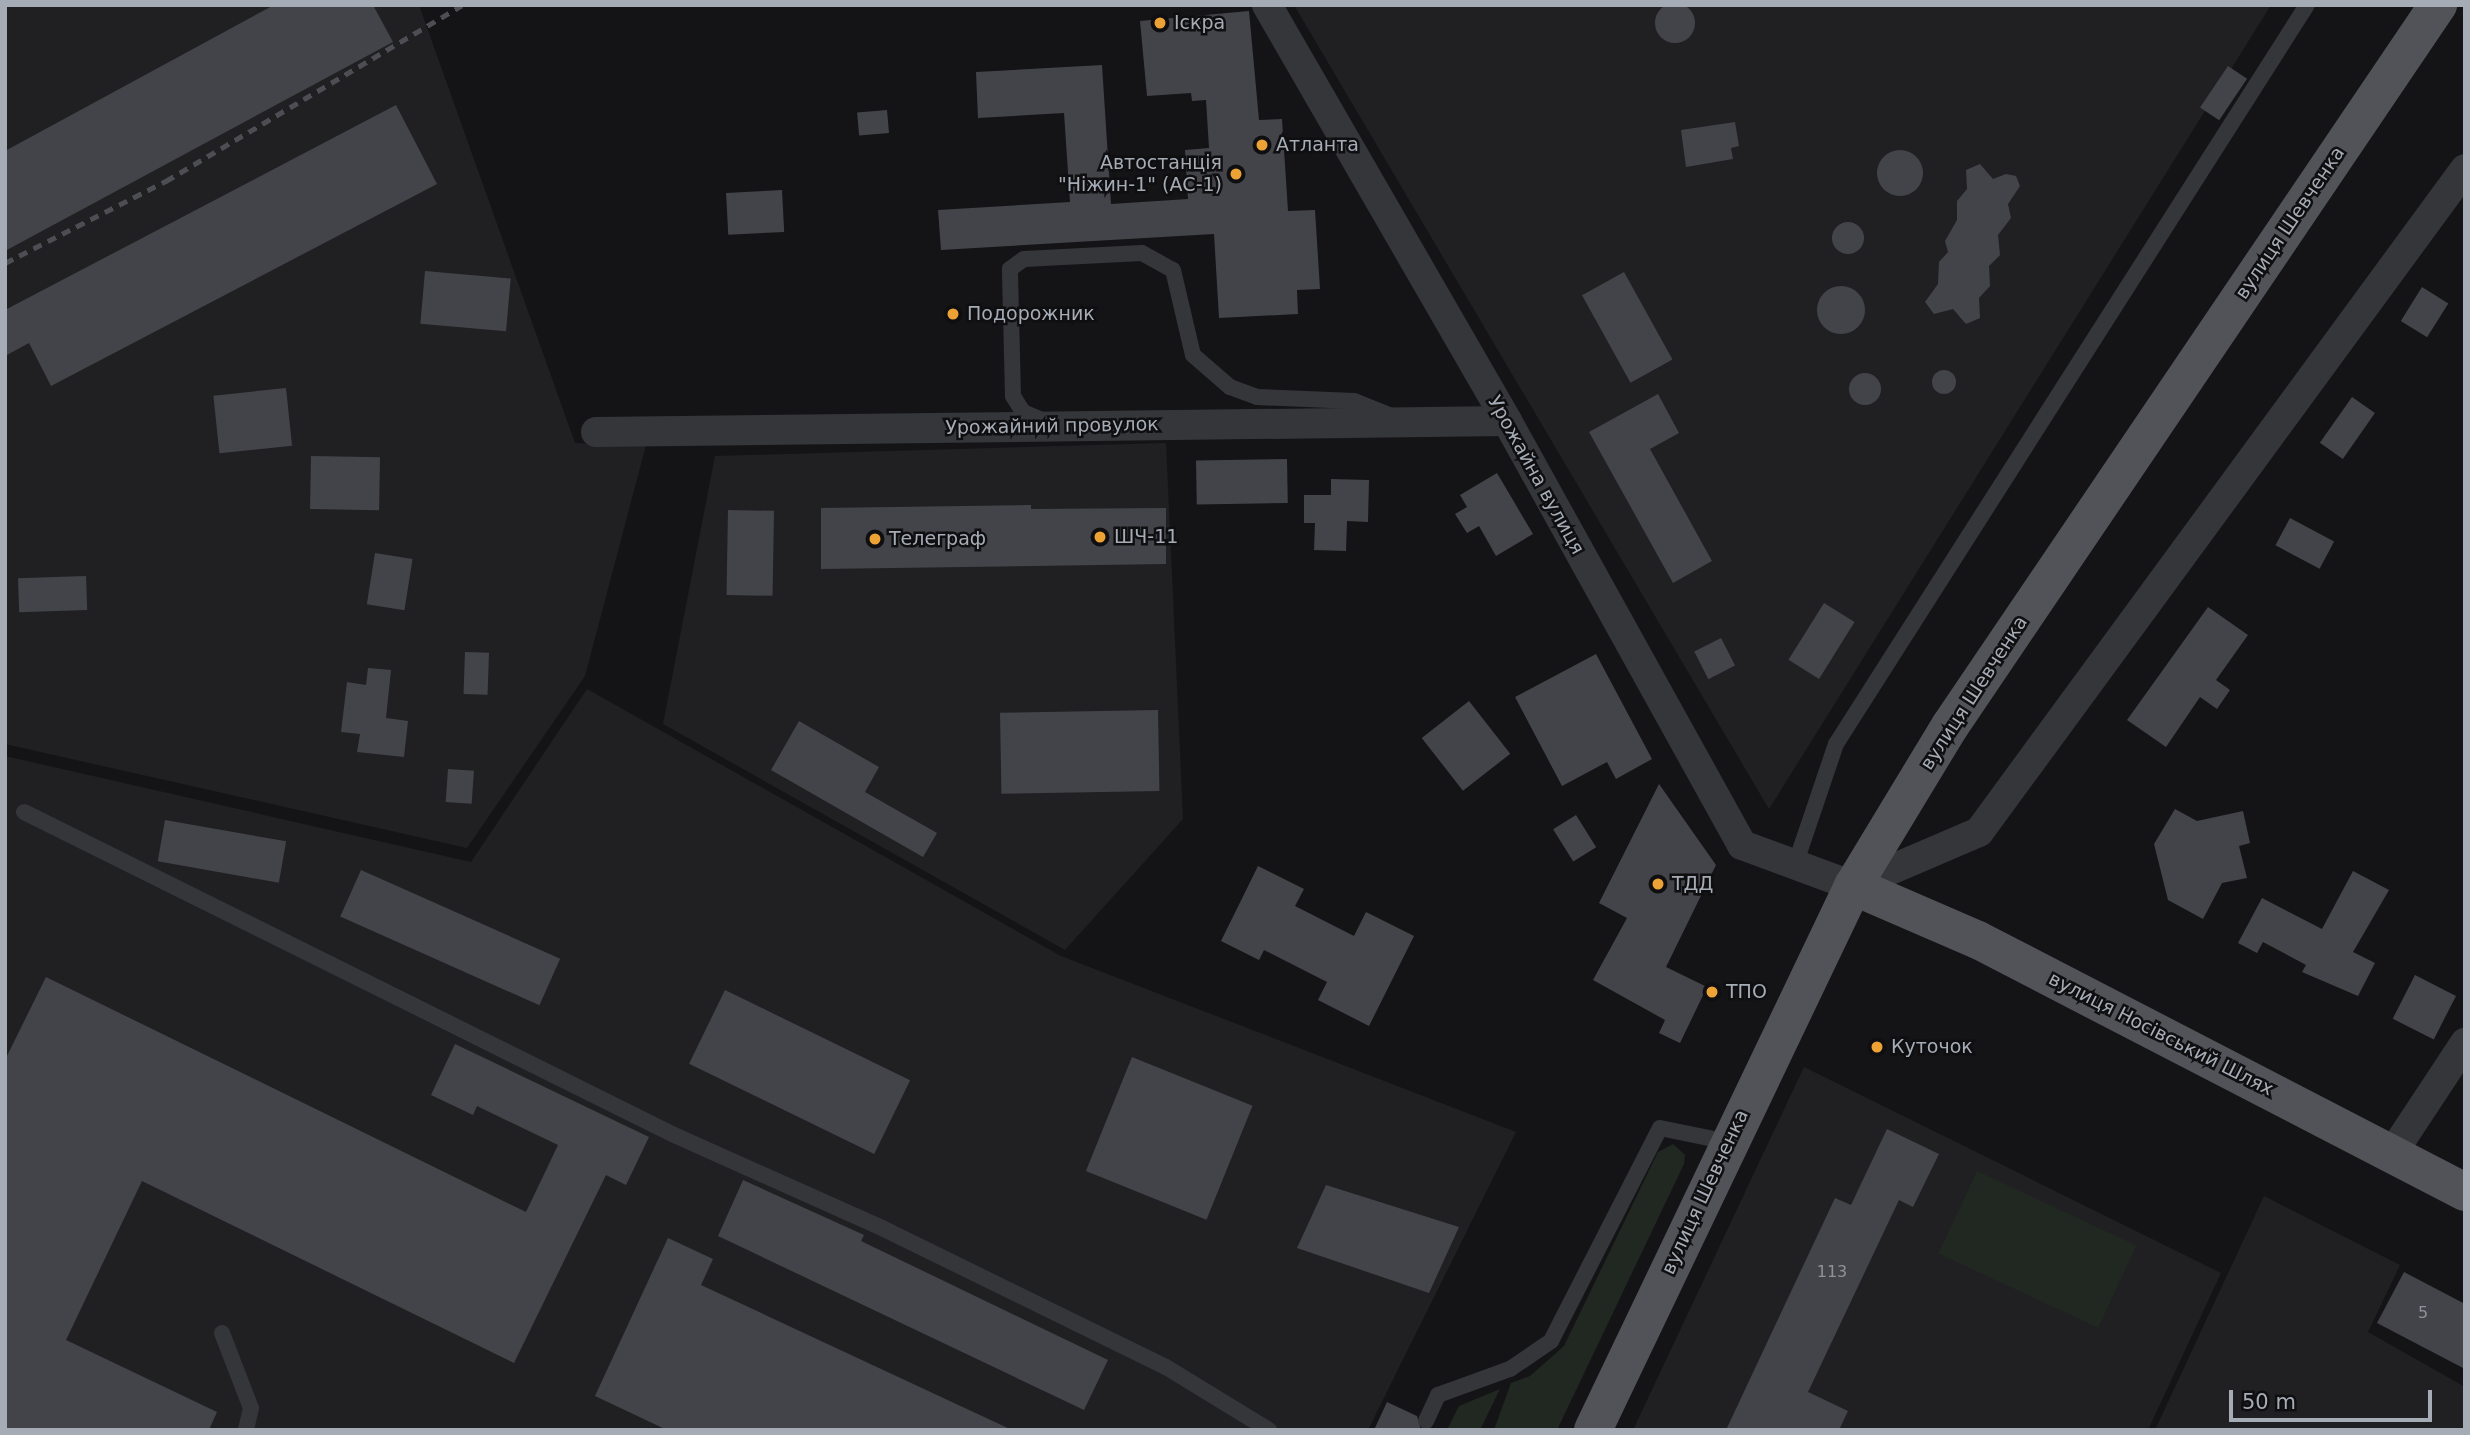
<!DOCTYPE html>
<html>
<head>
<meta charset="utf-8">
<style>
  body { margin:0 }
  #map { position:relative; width:2470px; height:1435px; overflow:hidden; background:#141416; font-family:"DejaVu Sans",sans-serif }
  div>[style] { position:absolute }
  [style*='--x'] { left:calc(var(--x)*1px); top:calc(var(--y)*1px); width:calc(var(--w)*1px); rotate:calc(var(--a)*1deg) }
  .built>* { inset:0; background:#202023 }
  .green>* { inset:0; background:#202821; transform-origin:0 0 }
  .building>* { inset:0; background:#434449; transform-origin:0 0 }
  .round { border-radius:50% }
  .lane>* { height:16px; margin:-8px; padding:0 8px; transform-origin:8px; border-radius:8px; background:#35363a }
  .street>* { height:30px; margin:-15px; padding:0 15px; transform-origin:15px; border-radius:15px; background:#35363a }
  .primary>* { height:38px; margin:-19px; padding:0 19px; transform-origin:19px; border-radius:19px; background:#515359 }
  .rail>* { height:5px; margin-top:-2.5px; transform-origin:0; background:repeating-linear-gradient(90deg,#4c4e53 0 9px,transparent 0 16px) }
  .dots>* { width:19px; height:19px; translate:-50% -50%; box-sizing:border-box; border:4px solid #0f0f11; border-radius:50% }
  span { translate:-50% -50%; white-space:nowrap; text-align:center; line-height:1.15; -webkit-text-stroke:5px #0f0f11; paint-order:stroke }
  .number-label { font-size:16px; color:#8d929b }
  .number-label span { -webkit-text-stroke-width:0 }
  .poi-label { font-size:19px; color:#a6acb6 }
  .left { translate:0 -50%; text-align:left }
  .right { translate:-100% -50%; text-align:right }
  .street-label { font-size:19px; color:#a6acb6 }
  .frame { position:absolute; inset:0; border:7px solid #a6acb6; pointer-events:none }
  .scale { position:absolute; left:2229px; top:1390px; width:203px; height:32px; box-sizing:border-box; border:4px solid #a6acb6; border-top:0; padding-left:9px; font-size:21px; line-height:24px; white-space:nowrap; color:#a6acb6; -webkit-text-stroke:5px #0f0f11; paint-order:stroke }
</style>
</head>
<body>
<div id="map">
  <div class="built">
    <div style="clip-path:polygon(5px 5px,419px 5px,575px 443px,646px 445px,585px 676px,467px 848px,5px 744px)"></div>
    <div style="clip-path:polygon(1294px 5px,2271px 5px,1769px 809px)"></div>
    <div style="clip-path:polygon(1166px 443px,1183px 819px,1065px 950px,663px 724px,715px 456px)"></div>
    <div style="clip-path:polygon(587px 689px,1061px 956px,1516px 1132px,1368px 1430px,5px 1430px,5px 756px,471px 862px)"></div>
    <div style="clip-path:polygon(1804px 1067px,2221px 1273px,2148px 1430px,1633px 1430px)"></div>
    <div style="clip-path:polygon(2264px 1196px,2400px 1265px,2368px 1332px,2465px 1387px,2465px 1430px,2155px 1430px)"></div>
  </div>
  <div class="green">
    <div style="clip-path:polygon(1673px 1144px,1685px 1155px,1684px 1164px,1557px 1430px,1494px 1430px,1511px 1383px,1530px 1376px,1564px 1346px,1658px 1152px)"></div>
    <div style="left:1977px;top:1171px;width:176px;height:91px;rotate:25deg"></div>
    <div style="clip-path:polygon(1500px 1389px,1480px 1430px,1447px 1430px,1459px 1406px)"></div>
  </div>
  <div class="building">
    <div class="round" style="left:1655px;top:3px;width:40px;height:40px"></div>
    <div style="clip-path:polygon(274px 5px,373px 5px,393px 42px,5px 251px,5px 151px)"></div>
    <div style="clip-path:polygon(1249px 11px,1259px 120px,1282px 119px,1288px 211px,1315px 210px,1320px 289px,1297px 290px,1298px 314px,1219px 318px,1214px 234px,941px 250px,938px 210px,1070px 202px,1064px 113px,978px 118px,976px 72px,1102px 65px,1111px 204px,1188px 199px,1185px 150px,1209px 148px,1206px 100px,1192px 101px,1191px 93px,1147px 96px,1140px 21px)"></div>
    <div style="left:2228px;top:66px;width:23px;height:50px;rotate:34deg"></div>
    <div style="clip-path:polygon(396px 105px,437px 184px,51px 386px,29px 343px,5px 356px,5px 310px)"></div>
    <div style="left:887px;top:110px;width:23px;height:30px;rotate:85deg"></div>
    <div style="clip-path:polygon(1735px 122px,1739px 146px,1731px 148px,1733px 159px,1686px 167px,1681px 130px)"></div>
    <div class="round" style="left:1877px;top:150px;width:46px;height:46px"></div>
    <div style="clip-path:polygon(1980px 164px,1993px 179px,2006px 174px,2016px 176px,2020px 186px,2008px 204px,2011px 218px,1998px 235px,2000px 255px,1989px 266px,1990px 286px,1979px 298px,1980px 318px,1966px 324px,1953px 309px,1934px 314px,1925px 302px,1938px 284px,1939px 262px,1948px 252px,1945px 241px,1957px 220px,1957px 201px,1967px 189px,1966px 170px)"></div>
    <div style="left:782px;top:190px;width:42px;height:56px;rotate:87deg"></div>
    <div class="round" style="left:1832px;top:222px;width:32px;height:32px"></div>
    <div style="left:425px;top:271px;width:86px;height:53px;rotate:5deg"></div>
    <div style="left:1624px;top:272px;width:100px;height:48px;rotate:61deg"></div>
    <div class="round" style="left:1817px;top:286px;width:48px;height:48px"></div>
    <div style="left:2422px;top:287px;width:31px;height:40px;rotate:32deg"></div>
    <div class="round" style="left:1932px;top:370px;width:24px;height:24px"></div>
    <div class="round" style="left:1849px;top:373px;width:32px;height:32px"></div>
    <div style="left:286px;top:388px;width:58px;height:73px;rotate:84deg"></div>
    <div style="clip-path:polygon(1658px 394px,1679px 433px,1650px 449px,1712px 561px,1673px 583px,1589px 432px)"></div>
    <div style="left:2352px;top:397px;width:28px;height:56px;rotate:35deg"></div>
    <div style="left:311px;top:456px;width:69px;height:53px;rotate:1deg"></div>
    <div style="left:1287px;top:459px;width:44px;height:91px;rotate:89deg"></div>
    <div style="clip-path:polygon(1497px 473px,1533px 534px,1496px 556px,1479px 526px,1467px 533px,1455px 514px,1467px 507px,1460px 495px)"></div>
    <div style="clip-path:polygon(1331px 479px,1369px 480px,1368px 522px,1347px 521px,1346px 551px,1314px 550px,1315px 523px,1304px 523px,1304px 495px,1331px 495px)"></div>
    <div style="clip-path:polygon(1031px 505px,1031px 509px,1166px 508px,1166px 564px,821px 569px,821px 508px)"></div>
    <div style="left:728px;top:510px;width:46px;height:85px;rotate:1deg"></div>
    <div style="left:2290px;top:518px;width:50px;height:31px;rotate:28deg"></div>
    <div style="left:375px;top:553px;width:38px;height:52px;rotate:9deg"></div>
    <div style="left:86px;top:576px;width:34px;height:68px;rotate:88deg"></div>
    <div style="left:1824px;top:603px;width:36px;height:67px;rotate:32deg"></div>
    <div style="clip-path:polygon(2208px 607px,2248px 635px,2216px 680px,2230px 690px,2217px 709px,2200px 697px,2166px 747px,2127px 720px)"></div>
    <div style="left:1721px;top:638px;width:31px;height:30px;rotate:63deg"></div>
    <div style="left:465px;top:652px;width:24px;height:42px;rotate:2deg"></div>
    <div style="clip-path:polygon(1596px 654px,1652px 759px,1616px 779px,1607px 762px,1562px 786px,1515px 697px)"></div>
    <div style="clip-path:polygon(368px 668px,391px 670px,386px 718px,408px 721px,404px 757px,357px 752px,360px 734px,341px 732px,347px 682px,366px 685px)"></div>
    <div style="left:1469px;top:701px;width:67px;height:60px;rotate:52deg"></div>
    <div style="left:1158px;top:710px;width:81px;height:158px;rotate:89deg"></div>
    <div style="clip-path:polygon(799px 721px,879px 767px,865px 792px,937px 833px,923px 857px,771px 770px)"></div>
    <div style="left:448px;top:769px;width:26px;height:33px;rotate:4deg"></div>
    <div style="clip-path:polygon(1659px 784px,1716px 865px,1666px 967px,1707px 987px,1680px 1043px,1659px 1033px,1665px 1020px,1593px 980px,1627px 918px,1599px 903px)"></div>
    <div style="clip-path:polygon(2175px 809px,2197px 821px,2243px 811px,2250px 843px,2239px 846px,2247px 878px,2222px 883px,2203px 919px,2168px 900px,2154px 844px)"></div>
    <div style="left:1576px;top:815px;width:38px;height:27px;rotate:58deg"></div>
    <div style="left:165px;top:820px;width:123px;height:42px;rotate:10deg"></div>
    <div style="clip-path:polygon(1258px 866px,1304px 889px,1295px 906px,1354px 936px,1366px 912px,1414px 936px,1369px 1026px,1318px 1000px,1327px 982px,1264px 950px,1259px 960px,1221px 941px)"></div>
    <div style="left:361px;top:870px;width:218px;height:51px;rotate:24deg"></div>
    <div style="clip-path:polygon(2353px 871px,2389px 890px,2353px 952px,2375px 963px,2358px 996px,2302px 972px,2306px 965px,2263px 942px,2257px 953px,2238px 943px,2262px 898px,2322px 929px)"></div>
    <div style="left:2415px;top:975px;width:46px;height:49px;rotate:27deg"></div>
    <div style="clip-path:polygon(46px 977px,526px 1212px,558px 1145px,477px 1106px,473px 1115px,431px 1095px,455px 1044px,649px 1137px,626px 1185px,606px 1175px,514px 1363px,142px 1181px,66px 1340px,217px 1412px,209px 1430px,5px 1430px,5px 1060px)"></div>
    <div style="left:725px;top:990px;width:206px;height:82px;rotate:26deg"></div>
    <div style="left:1132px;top:1057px;width:130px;height:123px;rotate:22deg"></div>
    <div style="clip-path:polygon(1887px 1129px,1939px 1154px,1913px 1207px,1899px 1200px,1808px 1392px,1848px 1411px,1839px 1430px,1726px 1430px,1835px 1198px,1851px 1205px)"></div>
    <div style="clip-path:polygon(743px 1180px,864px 1235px,861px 1241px,1108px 1360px,1084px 1410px,718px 1236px)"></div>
    <div style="clip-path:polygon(1326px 1185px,1459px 1227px,1429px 1293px,1297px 1248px)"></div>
    <div style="clip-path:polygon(668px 1238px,713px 1259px,701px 1285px,1012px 1430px,667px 1430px,595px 1396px)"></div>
    <div style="clip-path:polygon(2404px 1272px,2465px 1304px,2465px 1369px,2377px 1323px)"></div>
    <div style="clip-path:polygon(1387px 1402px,1417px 1416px,1421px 1430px,1374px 1430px)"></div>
  </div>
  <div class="lane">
    <div style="--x:1042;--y:420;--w:21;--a:-157"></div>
    <div style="--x:1023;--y:412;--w:19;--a:-122"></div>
    <div style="--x:1013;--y:396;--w:127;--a:-91.4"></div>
    <div style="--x:1010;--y:269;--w:17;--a:-36"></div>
    <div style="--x:1024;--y:259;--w:118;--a:-2.9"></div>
    <div style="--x:1142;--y:253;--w:35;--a:29"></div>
    <div style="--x:1173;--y:270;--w:87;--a:76.8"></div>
    <div style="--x:1193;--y:355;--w:49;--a:40.9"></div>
    <div style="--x:1230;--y:387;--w:29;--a:20"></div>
    <div style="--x:1257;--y:397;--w:97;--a:2.4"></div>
    <div style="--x:1354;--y:401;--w:43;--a:21.8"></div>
    <div style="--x:24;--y:812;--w:724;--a:26.42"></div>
    <div style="--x:672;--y:1134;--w:230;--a:24.1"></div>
    <div style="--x:882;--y:1228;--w:316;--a:26.1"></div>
    <div style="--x:1166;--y:1367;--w:121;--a:31.5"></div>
    <div style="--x:1795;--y:865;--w:128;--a:-71.3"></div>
    <div style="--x:1836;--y:744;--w:876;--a:-57.49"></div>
    <div style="--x:222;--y:1333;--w:80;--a:68.9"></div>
    <div style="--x:251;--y:1408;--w:23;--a:103"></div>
    <div style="--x:1426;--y:1421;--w:29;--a:-65"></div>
    <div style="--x:1438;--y:1395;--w:77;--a:-19.9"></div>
    <div style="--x:1510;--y:1369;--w:50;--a:-34.3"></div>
    <div style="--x:1551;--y:1341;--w:239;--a:-62.9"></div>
    <div style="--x:1660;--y:1128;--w:69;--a:11.6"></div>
  </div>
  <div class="street">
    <div style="--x:1267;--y:5;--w:480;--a:60"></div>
    <div style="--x:1507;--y:421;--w:485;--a:61"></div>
    <div style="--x:1742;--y:845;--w:118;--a:20.3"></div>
    <div style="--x:1853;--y:886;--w:137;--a:-23.2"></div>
    <div style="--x:1979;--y:832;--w:822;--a:-53.76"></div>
    <div style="--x:596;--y:432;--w:911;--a:-0.69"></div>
    <div style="--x:2393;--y:1152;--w:131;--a:-56.6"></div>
  </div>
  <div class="primary">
    <div style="--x:1853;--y:886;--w:136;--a:23.4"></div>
    <div style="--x:1978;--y:940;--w:548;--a:27.36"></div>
    <div style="--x:1593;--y:1430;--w:603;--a:-64.45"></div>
    <div style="--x:1853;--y:886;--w:187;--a:-58.8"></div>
    <div style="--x:1950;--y:726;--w:871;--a:-55.91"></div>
  </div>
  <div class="rail">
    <div style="--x:5;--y:263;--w:181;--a:-27"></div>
    <div style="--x:166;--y:181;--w:344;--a:-30.7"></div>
  </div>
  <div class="dots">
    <div style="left:1160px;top:23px;background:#eca235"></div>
    <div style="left:1262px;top:145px;background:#eca235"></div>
    <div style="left:1236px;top:174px;background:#eca235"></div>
    <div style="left:953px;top:314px;background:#eca235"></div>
    <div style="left:1100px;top:537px;background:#eca235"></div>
    <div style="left:875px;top:539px;background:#eca235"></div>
    <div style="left:1658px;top:884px;background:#eca235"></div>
    <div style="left:1712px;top:992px;background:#eca235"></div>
    <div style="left:1877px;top:1047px;background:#eca235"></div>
  </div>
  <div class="number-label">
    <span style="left:1832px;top:1272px">113</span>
    <span style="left:2423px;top:1313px">5</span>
  </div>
  <div class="poi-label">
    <span class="left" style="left:1174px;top:23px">Іскра</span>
    <span class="left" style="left:1276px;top:145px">Атланта</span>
    <span class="right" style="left:1222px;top:174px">Автостанція<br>"Ніжин-1" (АС-1)</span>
    <span class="left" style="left:967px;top:314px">Подорожник</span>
    <span class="left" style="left:1114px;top:537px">ШЧ-11</span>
    <span class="left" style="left:889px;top:539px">Телеграф</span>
    <span class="left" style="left:1672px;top:884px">ТДД</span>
    <span class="left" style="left:1726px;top:992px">ТПО</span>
    <span class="left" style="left:1891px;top:1047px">Куточок</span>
  </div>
  <div class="street-label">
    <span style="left:2290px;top:223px;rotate:-56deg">вулиця Шевченка</span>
    <span style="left:1052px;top:426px;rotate:-1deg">Урожайний провулок</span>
    <span style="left:1536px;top:475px;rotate:61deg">Урожайна вулиця</span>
    <span style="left:1974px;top:693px;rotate:-57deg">вулиця Шевченка</span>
    <span style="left:2161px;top:1034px;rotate:27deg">вулиця Носівський Шлях</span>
    <span style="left:1705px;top:1192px;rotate:-65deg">вулиця Шевченка</span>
  </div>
  <div class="frame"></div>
  <div class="scale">50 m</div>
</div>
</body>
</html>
